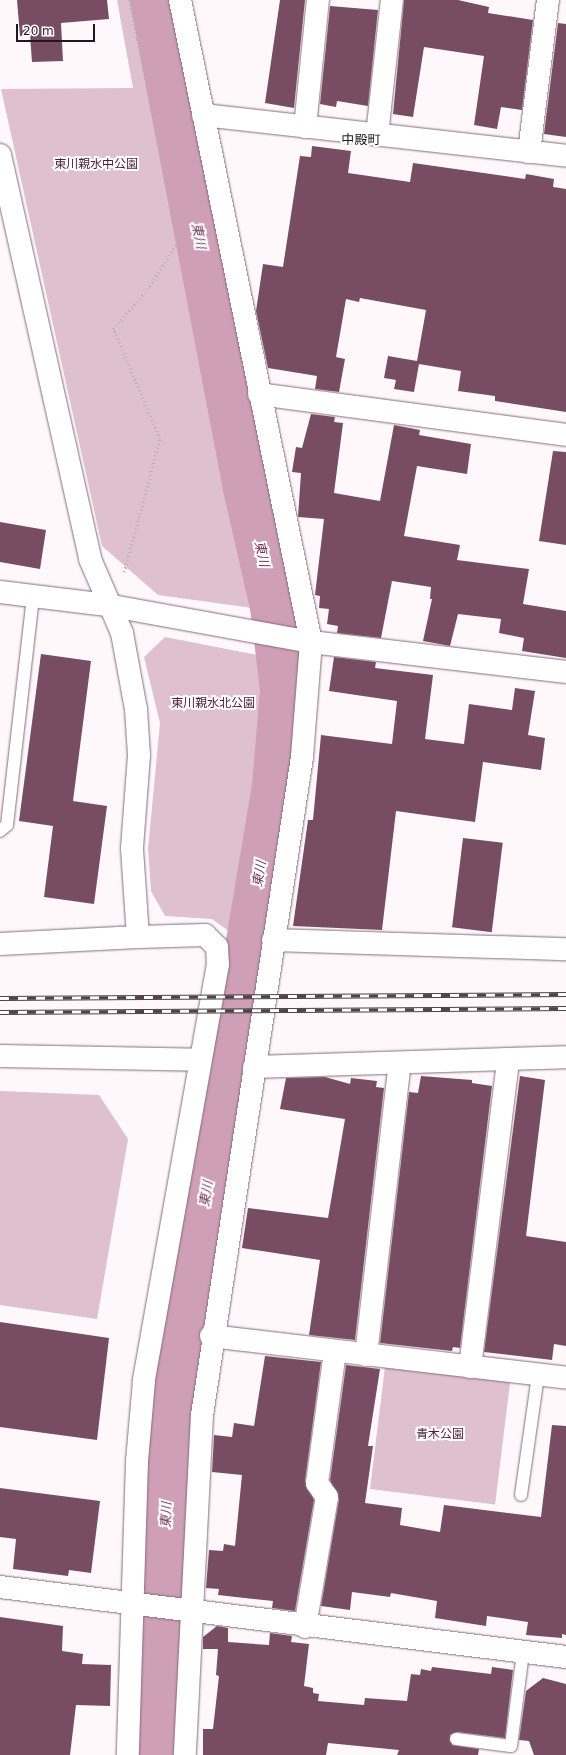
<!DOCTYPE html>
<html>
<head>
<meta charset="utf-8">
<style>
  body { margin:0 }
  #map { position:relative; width:566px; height:1755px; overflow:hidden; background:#fef8fb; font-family:"DejaVu Sans","Noto Sans JP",sans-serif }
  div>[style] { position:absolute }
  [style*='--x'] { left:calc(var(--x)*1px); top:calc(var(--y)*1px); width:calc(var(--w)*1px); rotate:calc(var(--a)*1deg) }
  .green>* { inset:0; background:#dfc0cf; transform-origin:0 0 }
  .river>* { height:47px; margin:-23.5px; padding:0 23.5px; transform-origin:23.5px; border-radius:23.5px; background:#cf9fb7 }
  .building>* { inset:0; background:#784d64; transform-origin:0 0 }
  .path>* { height:2.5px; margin-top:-1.25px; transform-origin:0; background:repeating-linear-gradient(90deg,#b6aeb2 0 1px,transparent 0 4px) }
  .roads { filter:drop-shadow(0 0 1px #876b79) drop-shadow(0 0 1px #876b79) }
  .lane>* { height:12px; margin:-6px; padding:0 6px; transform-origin:6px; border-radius:6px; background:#fff }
  .street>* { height:22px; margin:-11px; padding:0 11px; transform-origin:11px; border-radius:11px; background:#fff }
  .secondary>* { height:22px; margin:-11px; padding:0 11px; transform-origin:11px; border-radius:11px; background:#fff }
  .rail>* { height:4.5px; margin-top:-2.25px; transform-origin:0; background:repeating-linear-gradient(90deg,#fff 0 9px,#4d4348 0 18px); box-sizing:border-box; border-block:1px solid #4d4348 }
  span { translate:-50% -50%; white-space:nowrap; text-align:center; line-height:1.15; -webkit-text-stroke:4px #fff; paint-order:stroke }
  .park-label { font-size:12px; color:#51183a }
  .neighbourhood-label { font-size:13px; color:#22171d }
  .water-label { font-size:13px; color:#723557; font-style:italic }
  .scale { position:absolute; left:16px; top:24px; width:79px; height:18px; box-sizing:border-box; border:2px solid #22171d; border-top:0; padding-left:5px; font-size:12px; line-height:14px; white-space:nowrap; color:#22171d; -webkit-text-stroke:3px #fff; paint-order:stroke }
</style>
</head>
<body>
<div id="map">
  <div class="green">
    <div style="clip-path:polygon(117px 0,140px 0,259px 609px,158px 595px,102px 546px,1px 89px,133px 88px)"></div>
    <div style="clip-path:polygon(165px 637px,268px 657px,271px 689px,262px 779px,237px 937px,212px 919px,165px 916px,151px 891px,148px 849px,160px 723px,144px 657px)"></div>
    <div style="clip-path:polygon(0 1091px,99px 1095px,128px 1139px,97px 1319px,0 1305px)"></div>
    <div style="left:385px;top:1367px;width:126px;height:123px;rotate:7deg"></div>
  </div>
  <div class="river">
    <div style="--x:153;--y:0;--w:492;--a:79.2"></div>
    <div style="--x:245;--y:483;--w:126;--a:77.2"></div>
    <div style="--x:273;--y:606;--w:84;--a:83.1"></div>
    <div style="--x:283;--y:689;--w:97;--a:94.7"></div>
    <div style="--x:275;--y:786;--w:563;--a:99.51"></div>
    <div style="--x:182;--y:1341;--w:104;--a:97.2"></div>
    <div style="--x:169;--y:1444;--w:311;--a:91.8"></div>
  </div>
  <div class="building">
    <div style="clip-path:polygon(17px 0,107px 0,109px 19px,61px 23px,63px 61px,32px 62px,30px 35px,20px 36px)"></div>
    <div style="clip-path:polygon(280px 0,305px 0,294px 108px,265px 103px)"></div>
    <div style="clip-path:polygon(404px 0,458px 0,489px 7px,488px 13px,533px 20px,522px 110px,501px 107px,497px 129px,474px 125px,484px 56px,424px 47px,413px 117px,393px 114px)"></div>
    <div style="clip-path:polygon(330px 6px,378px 10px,368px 106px,337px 101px,336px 107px,320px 104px)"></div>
    <div style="clip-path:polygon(558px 23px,566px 24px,566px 137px,544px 134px)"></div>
    <div style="clip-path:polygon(312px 146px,351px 151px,348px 173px,410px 182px,413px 163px,525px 179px,526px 174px,554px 179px,553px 187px,566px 189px,566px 412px,495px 401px,495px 396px,458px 391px,461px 371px,419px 364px,414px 392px,394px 389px,396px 380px,384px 378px,388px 356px,417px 361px,426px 310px,360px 298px,359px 302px,346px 299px,336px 357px,345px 359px,339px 392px,315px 389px,317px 376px,268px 368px,256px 311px,263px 264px,283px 267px,300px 156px,311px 157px)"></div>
    <div style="clip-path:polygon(311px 414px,335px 417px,334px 422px,343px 423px,334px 493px,380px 501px,394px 425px,420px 430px,419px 435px,471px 444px,467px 474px,417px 466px,404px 536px,460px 545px,457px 560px,529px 569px,523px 604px,566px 611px,566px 658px,522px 651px,524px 638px,499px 633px,501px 619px,458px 614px,450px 646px,423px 641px,432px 599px,430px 599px,431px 587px,392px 581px,381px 638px,337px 633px,338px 626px,327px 624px,329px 609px,319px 608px,320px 596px,315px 595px,324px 519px,298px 517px,301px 473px,292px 472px,296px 447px,302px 448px)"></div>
    <div style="clip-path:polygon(553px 451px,566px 452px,566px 545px,539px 541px)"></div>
    <div style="clip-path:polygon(0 522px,46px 530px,40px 569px,0 562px)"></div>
    <div style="clip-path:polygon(41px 654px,91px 661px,73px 801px,107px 806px,94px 904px,44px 897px,53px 826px,19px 821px)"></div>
    <div style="clip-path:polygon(334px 657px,376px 662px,375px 668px,433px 675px,425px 739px,464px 744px,469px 704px,512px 710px,515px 688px,535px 691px,528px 735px,545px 738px,541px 770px,483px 762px,475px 822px,396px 811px,382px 930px,293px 926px,308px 820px,313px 820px,321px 735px,392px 744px,397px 701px,329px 691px)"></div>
    <div style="left:463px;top:838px;width:40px;height:90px;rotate:7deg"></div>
    <div style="clip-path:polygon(421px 1076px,472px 1080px,472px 1083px,492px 1086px,460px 1348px,453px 1347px,452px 1351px,380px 1343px,409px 1092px,418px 1093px)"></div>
    <div style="clip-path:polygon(520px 1076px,545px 1080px,526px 1236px,566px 1242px,566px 1346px,554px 1344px,552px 1360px,484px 1352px)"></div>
    <div style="clip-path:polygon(325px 1077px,350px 1084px,351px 1078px,377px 1081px,376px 1087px,384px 1088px,355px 1340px,309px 1335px,320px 1260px,242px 1248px,248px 1208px,328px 1218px,345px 1119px,280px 1109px,286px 1078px)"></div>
    <div style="clip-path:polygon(0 1322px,109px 1338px,97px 1440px,0 1427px)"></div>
    <div style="clip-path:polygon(265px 1356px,321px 1362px,305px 1481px,314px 1500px,295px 1611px,272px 1608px,273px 1601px,218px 1595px,219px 1589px,206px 1588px,209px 1550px,223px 1551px,224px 1544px,235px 1546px,242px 1475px,212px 1472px,214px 1435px,232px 1437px,234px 1423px,254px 1426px)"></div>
    <div style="clip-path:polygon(346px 1365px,380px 1369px,368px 1446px,373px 1446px,365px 1503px,402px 1508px,400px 1525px,440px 1532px,444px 1505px,541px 1517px,552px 1425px,566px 1426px,566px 1635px,562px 1634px,562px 1638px,526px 1635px,528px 1622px,487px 1616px,486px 1626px,435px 1618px,437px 1601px,391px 1593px,390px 1597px,352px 1592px,350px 1610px,321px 1606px,339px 1499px,330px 1480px)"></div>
    <div style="clip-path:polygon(0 1488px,100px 1501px,91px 1573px,69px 1570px,68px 1576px,13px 1569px,16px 1539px,0 1537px)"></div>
    <div style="clip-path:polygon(0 1617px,63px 1626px,62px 1651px,83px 1654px,82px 1664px,111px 1665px,110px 1706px,76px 1705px,70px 1755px,0 1755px)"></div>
    <div style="clip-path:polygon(217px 1626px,228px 1628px,228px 1642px,269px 1645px,270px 1633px,292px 1636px,291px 1642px,309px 1644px,304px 1686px,313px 1688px,313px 1693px,319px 1694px,318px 1701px,364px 1705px,365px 1698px,407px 1701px,411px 1674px,420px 1675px,421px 1669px,431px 1671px,432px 1667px,491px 1674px,492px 1667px,513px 1670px,505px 1738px,457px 1732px,450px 1735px,452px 1745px,479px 1749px,478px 1755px,397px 1755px,399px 1750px,328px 1743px,326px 1755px,203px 1755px,203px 1729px,213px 1729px,219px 1676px,216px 1675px,218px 1649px,203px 1649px,203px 1637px)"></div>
    <div style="clip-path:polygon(543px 1678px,566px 1684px,566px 1755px,534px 1755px,529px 1741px,519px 1740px,526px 1691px)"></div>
  </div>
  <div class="path">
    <div style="--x:171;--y:212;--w:28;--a:-13"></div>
    <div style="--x:124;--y:572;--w:138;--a:-74.9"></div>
    <div style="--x:160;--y:439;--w:120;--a:-113.1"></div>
    <div style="--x:113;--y:329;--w:60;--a:-49.7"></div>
    <div style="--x:152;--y:283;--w:50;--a:-58.8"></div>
    <div style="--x:178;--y:240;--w:245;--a:-101.5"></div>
  </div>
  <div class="roads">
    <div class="lane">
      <div style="--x:0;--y:831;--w:9;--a:-41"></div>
      <div style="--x:7;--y:825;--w:230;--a:-83.5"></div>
      <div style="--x:521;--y:1495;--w:121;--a:-81.9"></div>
      <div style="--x:456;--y:1739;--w:55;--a:7.3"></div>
      <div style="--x:511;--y:1746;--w:95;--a:-82.7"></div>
    </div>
    <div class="street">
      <div style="--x:180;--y:0;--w:655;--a:78.47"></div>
      <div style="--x:311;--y:642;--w:115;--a:94.5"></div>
      <div style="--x:302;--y:757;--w:666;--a:98.64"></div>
      <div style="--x:202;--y:1415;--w:340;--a:92.9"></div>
      <div style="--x:203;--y:115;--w:365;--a:6.4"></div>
      <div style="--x:305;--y:127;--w:128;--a:-84.2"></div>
      <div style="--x:377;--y:135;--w:136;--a:-83.7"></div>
      <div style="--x:529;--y:152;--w:153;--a:-82.9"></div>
      <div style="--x:0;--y:155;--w:414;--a:77.4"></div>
      <div style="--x:90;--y:559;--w:81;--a:66.6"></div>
      <div style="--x:122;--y:633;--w:77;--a:79.6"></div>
      <div style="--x:136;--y:709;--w:46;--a:86.3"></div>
      <div style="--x:139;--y:755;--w:94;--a:94.3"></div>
      <div style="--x:132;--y:849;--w:88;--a:86.1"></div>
      <div style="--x:138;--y:937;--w:67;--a:-1.7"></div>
      <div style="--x:205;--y:935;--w:17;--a:45"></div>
      <div style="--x:217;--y:947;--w:17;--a:87"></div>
      <div style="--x:218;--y:964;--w:424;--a:100.1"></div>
      <div style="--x:144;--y:1381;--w:80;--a:95"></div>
      <div style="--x:137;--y:1461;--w:294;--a:91.8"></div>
      <div style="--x:259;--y:394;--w:310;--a:7.6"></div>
      <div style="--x:273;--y:940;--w:293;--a:1.8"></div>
      <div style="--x:0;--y:944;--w:138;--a:-2.9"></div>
      <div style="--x:0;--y:1056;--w:200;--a:1.1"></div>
      <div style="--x:254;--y:1067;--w:312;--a:-1.8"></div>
      <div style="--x:211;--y:1336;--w:357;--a:6.7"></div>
      <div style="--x:366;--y:1355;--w:294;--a:-83.4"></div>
      <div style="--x:470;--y:1367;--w:308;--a:-82.9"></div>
      <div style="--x:0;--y:1587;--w:570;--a:7.05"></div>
      <div style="--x:305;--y:1627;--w:132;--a:-80.4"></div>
      <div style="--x:327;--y:1497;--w:17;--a:-126"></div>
      <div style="--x:317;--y:1483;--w:133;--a:-82.2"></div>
    </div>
    <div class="secondary">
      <div style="--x:0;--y:592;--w:108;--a:6.9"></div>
      <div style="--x:107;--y:605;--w:207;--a:10.3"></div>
      <div style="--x:311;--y:642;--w:257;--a:6.7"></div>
    </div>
  </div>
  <div class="rail">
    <div style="--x:0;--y:998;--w:566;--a:-0.4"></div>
    <div style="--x:0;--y:1012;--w:566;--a:-0.4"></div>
  </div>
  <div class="park-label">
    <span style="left:96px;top:165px">東川親水中公園</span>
    <span style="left:213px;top:704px">東川親水北公園</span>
    <span style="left:440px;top:1435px">青木公園</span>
  </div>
  <div class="neighbourhood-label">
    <span style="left:361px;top:140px">中殿町</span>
  </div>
  <div class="water-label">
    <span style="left:198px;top:236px;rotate:79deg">東川</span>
    <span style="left:261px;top:554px;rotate:77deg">東川</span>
    <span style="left:260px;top:874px;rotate:-81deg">東川</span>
    <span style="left:207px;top:1194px;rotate:-81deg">東川</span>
    <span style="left:167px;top:1515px;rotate:-88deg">東川</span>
  </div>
  <div class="scale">20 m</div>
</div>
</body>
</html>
